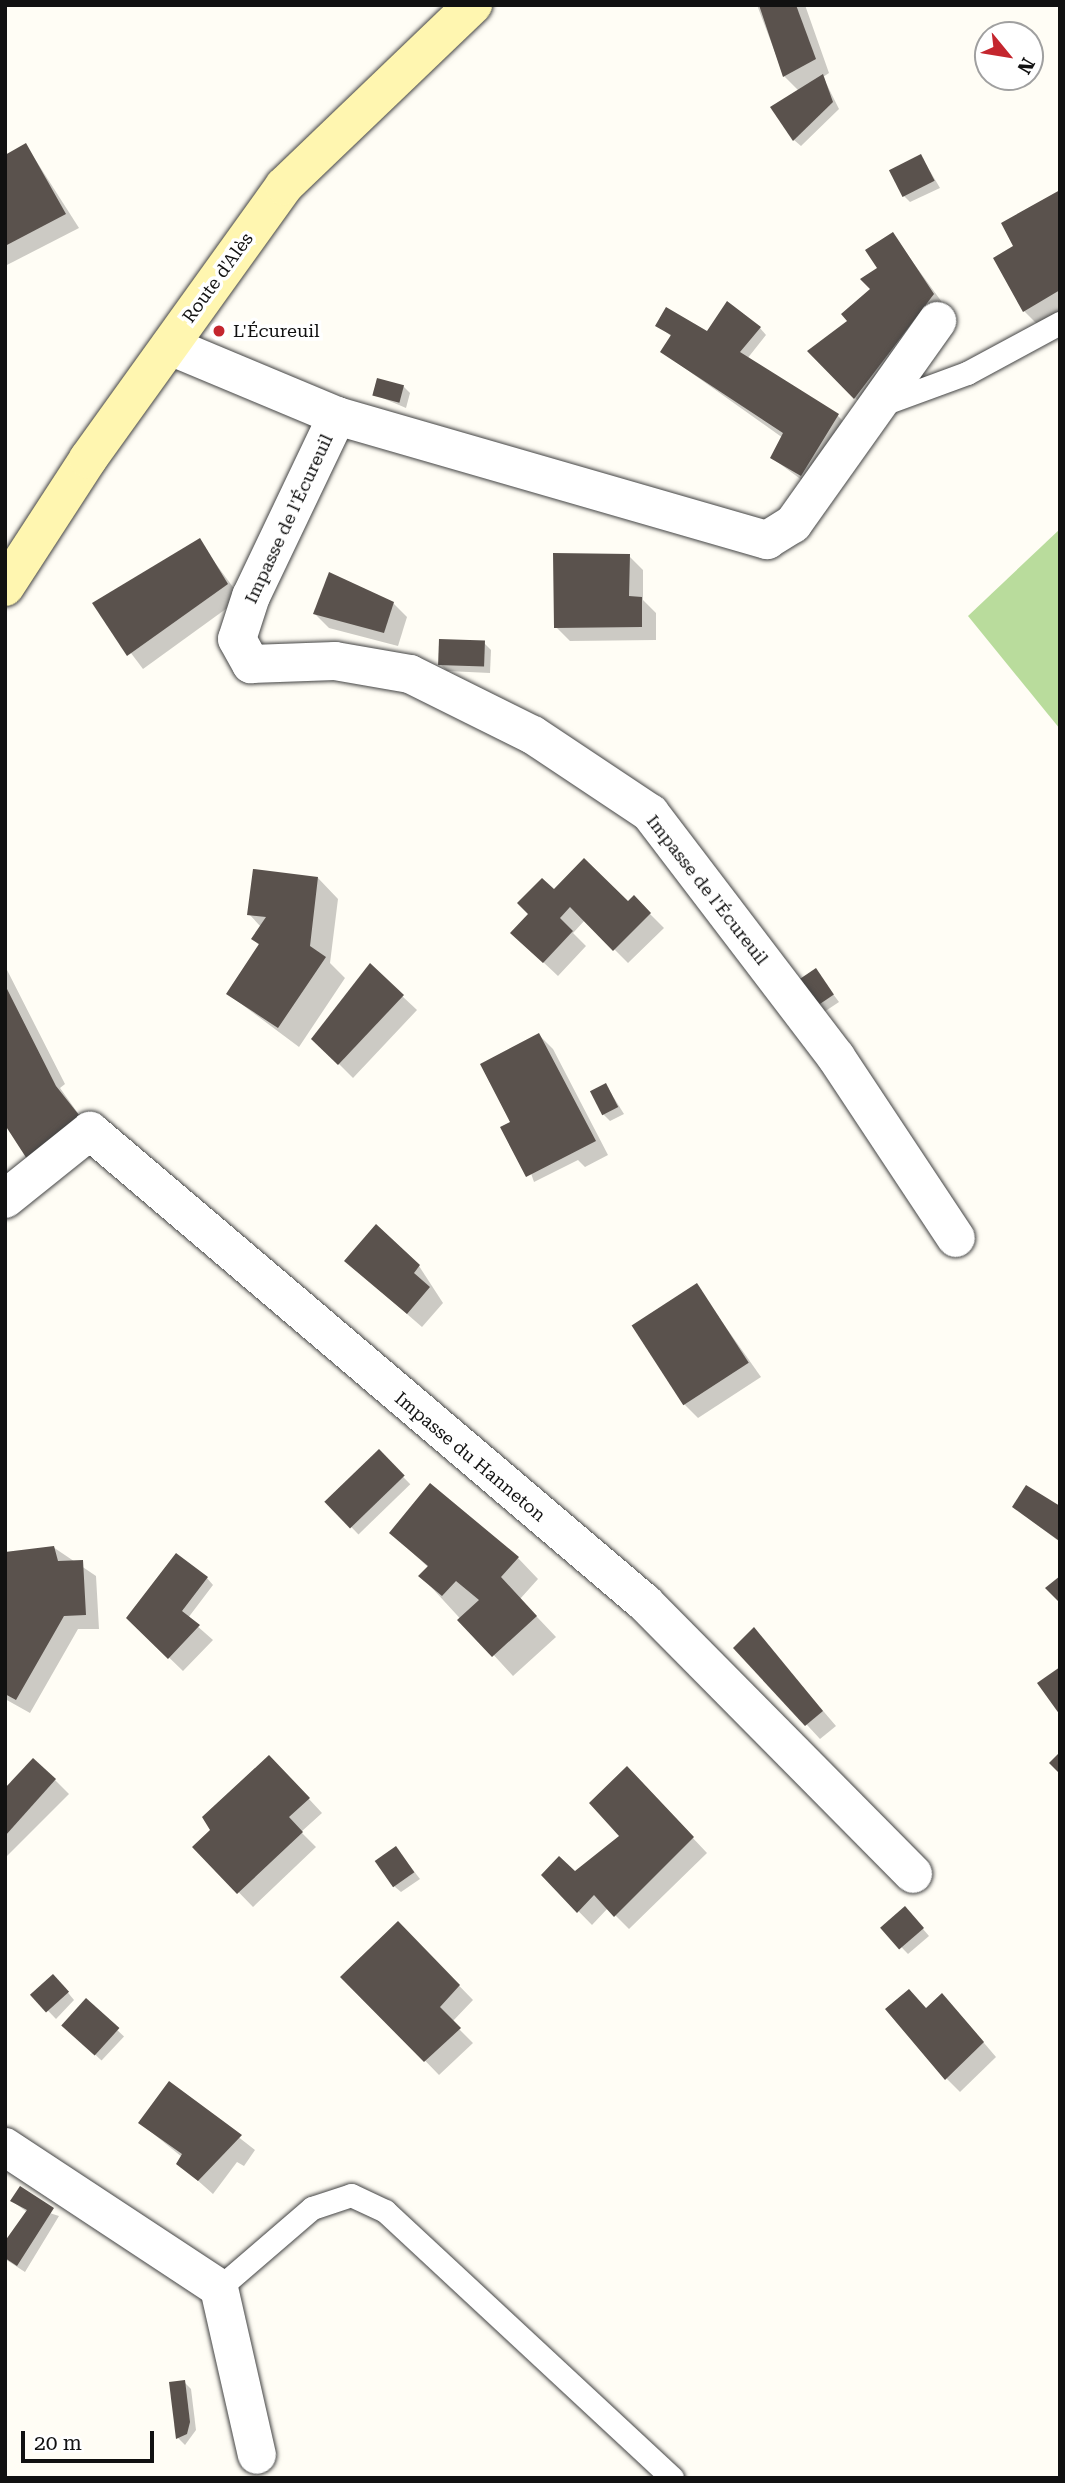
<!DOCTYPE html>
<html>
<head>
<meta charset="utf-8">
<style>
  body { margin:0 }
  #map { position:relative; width:1065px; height:2483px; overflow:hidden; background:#fffdf5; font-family:"Roboto Serif",serif }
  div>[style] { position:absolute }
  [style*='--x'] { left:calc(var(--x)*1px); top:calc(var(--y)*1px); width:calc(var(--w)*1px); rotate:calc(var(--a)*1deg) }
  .forest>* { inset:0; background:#b9dc9c }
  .shadow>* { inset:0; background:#0003; transform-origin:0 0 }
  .building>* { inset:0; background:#5a524d; transform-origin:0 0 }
  .roads { filter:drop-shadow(0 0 2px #444) drop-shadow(0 0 2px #444) }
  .lane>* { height:23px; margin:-11.5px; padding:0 11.5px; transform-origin:11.5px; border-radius:11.5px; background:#fff }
  .street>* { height:38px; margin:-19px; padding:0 19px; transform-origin:19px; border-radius:19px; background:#fff }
  .secondary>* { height:38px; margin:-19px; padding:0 19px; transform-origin:19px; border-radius:19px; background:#fff6b0 }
  .dots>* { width:19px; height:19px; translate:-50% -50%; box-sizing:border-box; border:4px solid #fff; border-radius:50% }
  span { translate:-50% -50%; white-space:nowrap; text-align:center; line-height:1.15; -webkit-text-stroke:7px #fff; paint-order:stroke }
  .street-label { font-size:18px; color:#111 }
  .poi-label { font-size:18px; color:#111 }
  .left { translate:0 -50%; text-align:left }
  .frame { position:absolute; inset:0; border:7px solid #111; pointer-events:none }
  .north { position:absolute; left:974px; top:21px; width:70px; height:70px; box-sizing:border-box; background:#fff; border:2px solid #a0a0a0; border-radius:50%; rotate:120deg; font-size:19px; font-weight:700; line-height:28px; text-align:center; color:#111 }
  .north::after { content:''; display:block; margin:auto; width:24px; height:32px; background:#c4262e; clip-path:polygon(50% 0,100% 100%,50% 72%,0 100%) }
  .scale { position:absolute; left:21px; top:2431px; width:133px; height:32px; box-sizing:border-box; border:4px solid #111; border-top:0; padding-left:9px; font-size:21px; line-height:24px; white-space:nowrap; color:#111; -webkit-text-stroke:5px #fff; paint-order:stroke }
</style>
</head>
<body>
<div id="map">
  <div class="forest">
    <div style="clip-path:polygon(1060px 529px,1060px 729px,968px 616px)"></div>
  </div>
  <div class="shadow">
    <div style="clip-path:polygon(757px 5px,805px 5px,829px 73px,823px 77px,839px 109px,801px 146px,794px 140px,799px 91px,784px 76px)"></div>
    <div style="clip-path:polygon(26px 145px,79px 228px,5px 266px,5px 157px)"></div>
    <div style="clip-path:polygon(921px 156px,940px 188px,910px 202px,903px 195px)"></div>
    <div style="clip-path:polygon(1060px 192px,1060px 323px,1045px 332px,1024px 311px,995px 259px,1016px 247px)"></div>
    <div style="clip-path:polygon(893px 235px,947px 309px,869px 412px,809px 351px,849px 321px,872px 289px)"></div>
    <div style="clip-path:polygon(658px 325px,708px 334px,760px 328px,766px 335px,747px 359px,838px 416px,858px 436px,822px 495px,772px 458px,783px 438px,662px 352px,672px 337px)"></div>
    <div style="clip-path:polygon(403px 386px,410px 393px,406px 408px,373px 394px)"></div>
    <div style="clip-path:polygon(199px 541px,241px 598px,143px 669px,94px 604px)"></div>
    <div style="clip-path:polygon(629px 556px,643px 570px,643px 600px,656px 613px,656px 640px,570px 641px,556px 627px)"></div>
    <div style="clip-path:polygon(393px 603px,407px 617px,398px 646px,329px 628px,315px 614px)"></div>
    <div style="clip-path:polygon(484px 643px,491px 650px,490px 673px,447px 671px,440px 664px)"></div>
    <div style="clip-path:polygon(318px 878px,338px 899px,330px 963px,345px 978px,299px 1047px,228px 994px,260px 946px,253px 939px,261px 927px,249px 914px)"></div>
    <div style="clip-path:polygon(554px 892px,628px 904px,634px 898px,664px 928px,628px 963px,585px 920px,573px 933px,586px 946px,558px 976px,526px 946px)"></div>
    <div style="clip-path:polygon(5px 966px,65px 1084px,60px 1088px,85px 1123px,5px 1122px)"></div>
    <div style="clip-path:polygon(370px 966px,417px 1010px,353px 1078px,314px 1039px)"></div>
    <div style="clip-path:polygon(815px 970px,839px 1002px,815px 1018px)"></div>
    <div style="clip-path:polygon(539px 1035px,553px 1049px,608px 1155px,585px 1167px,578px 1160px,534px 1182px,513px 1122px)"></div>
    <div style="clip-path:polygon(606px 1085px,624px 1114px,610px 1121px,603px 1114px)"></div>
    <div style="clip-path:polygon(346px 1261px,419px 1266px,443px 1303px,422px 1327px)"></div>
    <div style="clip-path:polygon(696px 1285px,761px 1377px,698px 1418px,684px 1404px)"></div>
    <div style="left:379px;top:1452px;width:45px;height:72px;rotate:46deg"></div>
    <div style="clip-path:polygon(1014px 1507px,1060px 1508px,1060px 1542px,1021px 1513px)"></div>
    <div style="clip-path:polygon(391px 1533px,518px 1558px,538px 1579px,520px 1599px,556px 1637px,513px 1676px,421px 1576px,429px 1568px)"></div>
    <div style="clip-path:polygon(53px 1547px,96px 1576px,99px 1629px,78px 1629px,30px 1713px,5px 1699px,5px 1615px)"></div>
    <div style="clip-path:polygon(207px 1578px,213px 1585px,188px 1618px,213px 1640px,183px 1671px,128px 1618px)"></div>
    <div style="clip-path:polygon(754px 1630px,836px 1726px,820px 1739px,736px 1648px)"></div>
    <div style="clip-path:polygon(283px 1771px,322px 1813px,301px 1832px,316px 1847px,253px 1907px,195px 1847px)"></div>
    <div style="clip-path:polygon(55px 1780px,69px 1794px,5px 1858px,5px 1791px)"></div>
    <div style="clip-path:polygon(641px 1783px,707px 1853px,629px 1929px,608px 1908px,592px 1925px,543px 1875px,590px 1890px,622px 1836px)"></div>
    <div style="clip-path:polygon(396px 1848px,420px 1879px,401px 1892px,394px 1886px)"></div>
    <div style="clip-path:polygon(911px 1915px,929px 1936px,908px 1954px,883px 1928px)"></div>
    <div style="clip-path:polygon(398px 1923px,473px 2000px,452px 2022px,473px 2043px,439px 2075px,405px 2040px)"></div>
    <div style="clip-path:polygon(60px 1983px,74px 2000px,56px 2019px,33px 1995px)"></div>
    <div style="left:86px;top:2001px;width:52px;height:33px;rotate:43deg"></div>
    <div style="clip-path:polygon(926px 2010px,956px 2010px,996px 2057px,960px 2092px,946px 2078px)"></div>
    <div style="clip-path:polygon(169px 2083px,255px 2150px,244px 2166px,237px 2162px,213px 2194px,178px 2163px,182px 2157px,140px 2123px)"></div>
    <div style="clip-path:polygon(12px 2201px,59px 2216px,25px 2272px,5px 2259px,5px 2244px,27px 2212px)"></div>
    <div style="clip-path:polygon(184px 2382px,191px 2389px,196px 2430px,185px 2445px,178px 2438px,171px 2383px)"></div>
  </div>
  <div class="building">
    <div style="clip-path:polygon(759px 5px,796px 5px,816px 59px,783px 77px)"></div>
    <div style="clip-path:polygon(823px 74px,833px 102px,793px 141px,770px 107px)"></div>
    <div style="clip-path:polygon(26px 143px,66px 214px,5px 246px,5px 155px)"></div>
    <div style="left:921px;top:154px;width:30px;height:36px;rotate:63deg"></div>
    <div style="clip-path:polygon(1060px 190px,1060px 290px,1023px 312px,993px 258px,1013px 246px,1001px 223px)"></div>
    <div style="clip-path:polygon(893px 232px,934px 294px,854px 399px,807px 351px,847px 321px,841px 314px,870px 289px,860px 279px,877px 268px,865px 250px)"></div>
    <div style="clip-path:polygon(727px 301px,761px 327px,740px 352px,839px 414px,801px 476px,770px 458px,783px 433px,660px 352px,671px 335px,655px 326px,666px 307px,707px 331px)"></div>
    <div style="left:377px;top:378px;width:28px;height:18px;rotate:15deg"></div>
    <div style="clip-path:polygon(200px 538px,228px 584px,127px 656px,92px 603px)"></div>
    <div style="clip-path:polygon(553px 553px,630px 554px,629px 596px,642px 597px,642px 627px,554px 628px)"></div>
    <div style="clip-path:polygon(329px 572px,394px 602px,384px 633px,313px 614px)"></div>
    <div style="left:439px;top:639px;width:46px;height:26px;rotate:2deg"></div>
    <div style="clip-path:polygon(584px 858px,628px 901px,634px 895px,651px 913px,613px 951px,570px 907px,560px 918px,573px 931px,543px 963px,510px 933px,528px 914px,517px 903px,542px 878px,554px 889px)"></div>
    <div style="clip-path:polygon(253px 869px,318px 877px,310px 946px,326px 957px,278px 1028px,226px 994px,259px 944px,251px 939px,266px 917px,247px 915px)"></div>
    <div style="clip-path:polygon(370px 963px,404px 995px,338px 1065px,311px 1039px)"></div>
    <div style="left:816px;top:968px;width:32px;height:32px;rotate:56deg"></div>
    <div style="clip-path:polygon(5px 985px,56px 1086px,79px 1115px,27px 1159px,5px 1125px)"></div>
    <div style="clip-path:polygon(539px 1033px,596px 1141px,526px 1177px,500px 1127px,510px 1122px,480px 1064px)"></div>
    <div style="left:606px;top:1083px;width:27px;height:18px;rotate:63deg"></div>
    <div style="clip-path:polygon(376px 1224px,420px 1265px,414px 1273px,430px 1287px,407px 1314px,344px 1261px)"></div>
    <div style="left:697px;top:1283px;width:95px;height:78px;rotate:57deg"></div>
    <div style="left:379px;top:1449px;width:37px;height:76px;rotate:46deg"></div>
    <div style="clip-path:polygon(430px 1483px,519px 1557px,501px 1577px,537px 1616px,492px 1657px,457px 1620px,479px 1600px,456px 1581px,442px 1596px,418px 1576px,428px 1566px,389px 1533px)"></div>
    <div style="clip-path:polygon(1026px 1485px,1060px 1506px,1058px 1540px,1012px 1507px)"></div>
    <div style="clip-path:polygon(54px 1546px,58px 1561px,83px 1560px,86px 1615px,64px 1616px,16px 1700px,5px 1694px,5px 1552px)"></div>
    <div style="clip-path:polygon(176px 1553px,208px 1577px,182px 1611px,200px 1625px,168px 1659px,126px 1618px)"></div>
    <div style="clip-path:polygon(1060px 1576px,1060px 1603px,1045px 1588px)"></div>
    <div style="clip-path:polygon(754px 1627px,823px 1711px,805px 1726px,733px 1648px)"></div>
    <div style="clip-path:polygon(1060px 1667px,1060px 1715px,1037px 1683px)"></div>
    <div style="clip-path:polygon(1060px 1752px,1060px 1774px,1049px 1763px)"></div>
    <div style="clip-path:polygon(269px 1755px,310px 1798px,289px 1817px,303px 1832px,237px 1894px,192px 1847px,210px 1830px,202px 1817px)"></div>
    <div style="clip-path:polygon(33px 1758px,56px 1779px,5px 1836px,5px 1788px)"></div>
    <div style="clip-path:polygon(627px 1766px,694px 1837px,614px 1917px,594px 1895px,577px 1913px,541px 1875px,559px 1856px,575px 1871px,619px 1836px,589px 1803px)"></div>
    <div style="left:396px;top:1846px;width:32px;height:26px;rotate:55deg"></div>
    <div style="left:905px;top:1906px;width:29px;height:33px;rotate:49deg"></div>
    <div style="clip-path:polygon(398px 1921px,460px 1985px,440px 2007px,461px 2028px,424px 2062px,340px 1977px)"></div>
    <div style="left:53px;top:1974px;width:24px;height:31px;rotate:48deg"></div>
    <div style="clip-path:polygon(909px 1989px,926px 2008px,942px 1993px,984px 2042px,945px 2080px,885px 2009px)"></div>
    <div style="left:86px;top:1998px;width:45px;height:37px;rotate:42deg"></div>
    <div style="clip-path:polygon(169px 2081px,242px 2135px,198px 2181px,176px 2164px,182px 2154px,138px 2123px)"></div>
    <div style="clip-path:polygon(20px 2186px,54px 2208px,17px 2266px,5px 2258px,5px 2241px,27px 2210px,10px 2201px)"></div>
    <div style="clip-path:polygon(185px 2380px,190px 2422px,187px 2434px,176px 2439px,169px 2382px)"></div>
  </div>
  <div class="roads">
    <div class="lane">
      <div style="--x:880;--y:405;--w:93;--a:-20.2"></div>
      <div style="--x:967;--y:373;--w:106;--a:-28.3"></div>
      <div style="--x:219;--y:2288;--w:123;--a:-40.7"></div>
      <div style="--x:312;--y:2208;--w:41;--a:-18.4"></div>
      <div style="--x:351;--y:2195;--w:38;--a:25"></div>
      <div style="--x:385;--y:2211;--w:392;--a:42.9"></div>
    </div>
    <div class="street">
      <div style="--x:170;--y:346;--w:181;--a:22.7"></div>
      <div style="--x:337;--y:416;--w:448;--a:16.1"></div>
      <div style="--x:767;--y:540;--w:31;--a:-32"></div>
      <div style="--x:793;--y:524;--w:249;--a:-54.6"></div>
      <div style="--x:337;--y:416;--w:199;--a:115.5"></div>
      <div style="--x:251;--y:596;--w:45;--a:108"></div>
      <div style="--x:237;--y:639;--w:29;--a:61"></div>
      <div style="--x:251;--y:664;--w:84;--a:-2"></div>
      <div style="--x:335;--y:661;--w:76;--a:9.8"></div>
      <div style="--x:410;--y:674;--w:137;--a:26.4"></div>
      <div style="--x:533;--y:735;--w:141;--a:33.7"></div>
      <div style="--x:650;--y:813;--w:307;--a:52.7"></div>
      <div style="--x:836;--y:1057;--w:217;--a:56.5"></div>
      <div style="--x:5;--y:1199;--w:109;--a:-38.7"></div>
      <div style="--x:90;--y:1131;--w:729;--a:40.38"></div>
      <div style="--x:645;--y:1603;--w:381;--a:45.3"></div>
      <div style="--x:5;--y:2147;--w:256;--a:33.4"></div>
      <div style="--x:219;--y:2288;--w:171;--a:77.2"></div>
    </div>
    <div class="secondary">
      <div style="--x:5;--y:587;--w:153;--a:-57"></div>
      <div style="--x:88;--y:459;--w:336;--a:-54.3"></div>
      <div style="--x:284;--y:186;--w:262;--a:-43.8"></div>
    </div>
  </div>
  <div class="dots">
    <div style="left:219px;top:331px;background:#c4262e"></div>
  </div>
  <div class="street-label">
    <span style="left:218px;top:278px;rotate:-54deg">Route d'Alès</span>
    <span style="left:289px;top:519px;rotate:-65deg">Impasse de l'Écureuil</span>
    <span style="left:707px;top:890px;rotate:52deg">Impasse de l'Écureuil</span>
    <span style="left:470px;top:1457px;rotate:40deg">Impasse du Hanneton</span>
  </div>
  <div class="poi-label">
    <span class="left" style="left:233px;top:331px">L'Écureuil</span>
  </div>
  <div class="frame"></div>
  <div class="north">N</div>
  <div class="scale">20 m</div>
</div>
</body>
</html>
